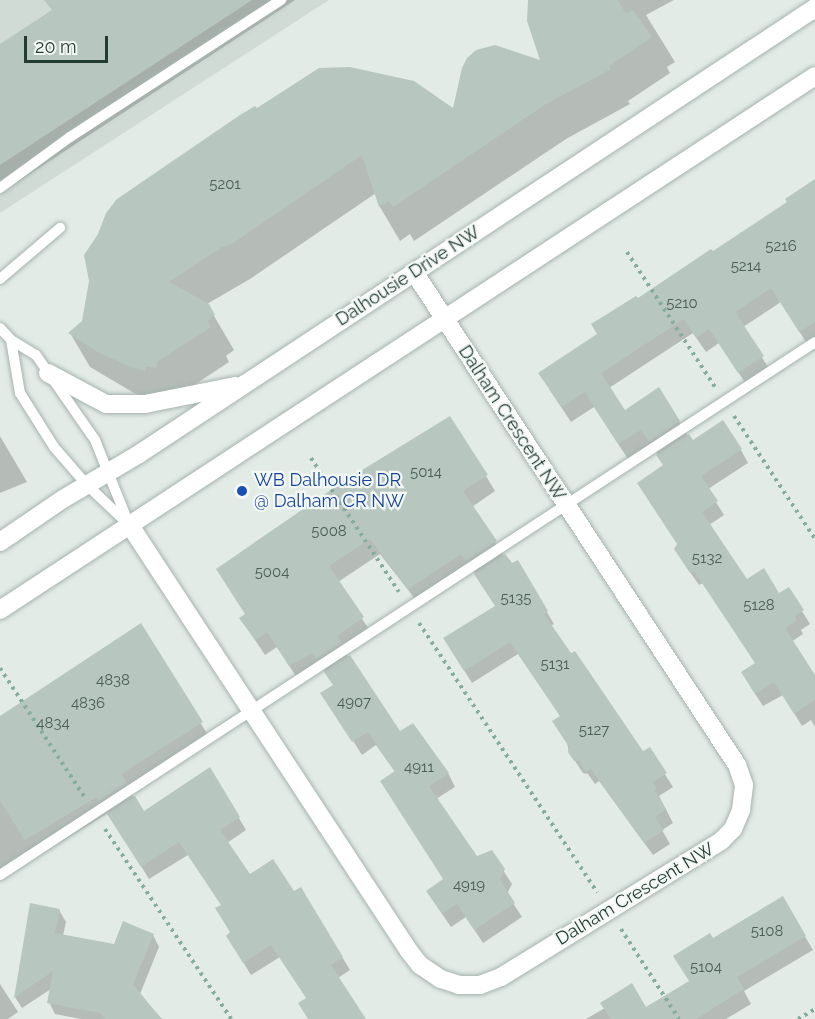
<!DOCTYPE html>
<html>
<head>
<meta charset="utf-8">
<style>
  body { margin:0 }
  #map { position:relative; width:815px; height:1019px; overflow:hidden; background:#e3ebe7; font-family:Raleway,sans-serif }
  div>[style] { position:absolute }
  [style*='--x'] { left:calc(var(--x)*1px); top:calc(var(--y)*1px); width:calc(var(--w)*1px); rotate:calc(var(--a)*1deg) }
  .built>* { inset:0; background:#d1dbd6 }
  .shadow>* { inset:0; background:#0003 }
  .building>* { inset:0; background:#b8c6c0 }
  .path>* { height:4px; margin-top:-2px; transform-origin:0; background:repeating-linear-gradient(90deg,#86ac9e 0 3px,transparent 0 7.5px) }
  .roads { filter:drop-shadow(0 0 2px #a6b3ae) drop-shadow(0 0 2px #a6b3ae) }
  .lane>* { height:10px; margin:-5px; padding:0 5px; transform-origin:5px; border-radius:5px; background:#fff }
  .street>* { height:18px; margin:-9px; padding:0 9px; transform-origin:9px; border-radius:9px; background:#fff }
  .secondary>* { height:18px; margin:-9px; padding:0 9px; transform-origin:9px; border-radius:9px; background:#fff }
  .dots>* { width:16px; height:16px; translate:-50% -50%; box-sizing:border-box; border:3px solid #f3f8f5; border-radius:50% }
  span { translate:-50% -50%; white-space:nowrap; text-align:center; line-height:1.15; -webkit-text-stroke:4.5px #f3f8f5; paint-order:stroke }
  .number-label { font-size:15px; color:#495e57 }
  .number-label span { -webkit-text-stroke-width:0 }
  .street-label { font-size:18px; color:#243b34 }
  .transit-label { font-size:18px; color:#164399 }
  .left { translate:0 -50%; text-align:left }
  .scale { position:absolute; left:24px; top:36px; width:84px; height:27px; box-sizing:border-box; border:3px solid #243b34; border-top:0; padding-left:8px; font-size:18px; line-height:21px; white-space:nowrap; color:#243b34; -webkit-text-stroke:4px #f3f8f5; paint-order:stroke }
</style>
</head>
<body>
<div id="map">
  <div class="built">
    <div style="clip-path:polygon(0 0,329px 0,0 213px)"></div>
  </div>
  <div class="shadow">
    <div style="clip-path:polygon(51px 0,295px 0,10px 187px,0 185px,0 45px,53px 11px)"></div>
    <div style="clip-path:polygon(531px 0,674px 0,646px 15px,675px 62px,667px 67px,670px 73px,628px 101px,630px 104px,566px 139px,414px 241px,410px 234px,400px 241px,380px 207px,376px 193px,250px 279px,207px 304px,234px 350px,226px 356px,229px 362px,164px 405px,134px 393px,90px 367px,70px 333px,83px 321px,90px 281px,454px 111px,542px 62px)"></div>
    <div style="clip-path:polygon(815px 181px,815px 343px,809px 347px,781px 302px,743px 327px,771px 372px,748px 387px,719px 343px,706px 352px,693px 333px,609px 388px,624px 412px,658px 390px,692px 442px,741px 450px,748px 463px,708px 489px,724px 515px,709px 525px,747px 581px,778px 595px,788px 589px,810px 624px,801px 630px,803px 634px,791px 642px,815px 678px,815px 727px,811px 720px,802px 726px,783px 695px,763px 706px,750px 686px,756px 664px,703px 583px,699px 585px,683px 562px,665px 466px,651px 444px,628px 459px,594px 407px,571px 422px,549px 389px,599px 335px,638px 300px,789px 203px)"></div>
    <div style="clip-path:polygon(0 436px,27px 482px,0 493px)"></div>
    <div style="clip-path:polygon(486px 476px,495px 491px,472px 507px,504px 556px,512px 565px,517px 562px,554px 624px,551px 626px,643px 753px,649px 749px,673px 787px,659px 796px,673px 823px,662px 830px,670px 844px,653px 855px,599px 781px,595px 784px,588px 774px,583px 773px,569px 752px,561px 717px,518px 654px,472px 683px,452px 651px,496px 606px,472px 569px,419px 604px,380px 554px,338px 582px,372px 634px,345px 652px,399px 733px,448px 773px,455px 787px,436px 799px,476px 858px,503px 870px,512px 884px,507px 894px,522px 917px,483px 943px,466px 917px,451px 927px,436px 905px,428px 892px,445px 880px,395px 772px,376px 745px,362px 755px,331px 706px,334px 686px,322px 668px,299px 681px,277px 647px,265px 655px,241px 619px,246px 615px,227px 585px)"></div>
    <div style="clip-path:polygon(140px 625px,211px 740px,130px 791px,144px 813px,210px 769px,246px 830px,227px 843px,249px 876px,293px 893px,301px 889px,350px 970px,338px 978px,364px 1019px,309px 1019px,307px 999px,280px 957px,251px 975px,235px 949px,222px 906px,188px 855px,149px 879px,108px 813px,0 880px,0 719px)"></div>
    <div style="clip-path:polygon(782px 898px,813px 950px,744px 991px,751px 1004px,726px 1019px,692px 1019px,690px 982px)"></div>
    <div style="clip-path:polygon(31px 905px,59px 910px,66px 922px,63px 936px,115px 946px,153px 935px,159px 947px,140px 994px,162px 1019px,81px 1019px,55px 1014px,49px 1002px,51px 989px,22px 1008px,15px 997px)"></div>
    <div style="clip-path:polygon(0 984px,18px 1012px,8px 1019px,0 1019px)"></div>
    <div style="clip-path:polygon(605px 1008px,652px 1019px,586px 1019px)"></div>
  </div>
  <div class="building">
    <div style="clip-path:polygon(44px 0,252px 0,0 165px,0 44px,52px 10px)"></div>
    <div style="clip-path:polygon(528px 0,618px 0,626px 14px,633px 10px,652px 37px,609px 66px,611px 69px,546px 104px,393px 207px,389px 201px,379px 207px,362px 155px,230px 245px,222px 247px,169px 282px,209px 304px,215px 315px,207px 321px,211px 327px,158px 361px,156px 368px,146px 366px,145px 371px,129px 366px,98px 352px,68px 333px,82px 321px,89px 281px,84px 255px,98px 234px,106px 213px,117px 199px,240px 115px,255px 106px,257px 108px,319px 68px,350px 67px,414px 81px,453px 108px,462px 68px,467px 58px,476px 50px,495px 45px,540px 60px,527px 21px)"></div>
    <div style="clip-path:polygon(815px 179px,815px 322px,799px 332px,771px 288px,735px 312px,764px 356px,738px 373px,709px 329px,696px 338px,684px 319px,601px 373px,625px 410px,659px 387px,680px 421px,649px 442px,641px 430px,618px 444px,585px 392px,562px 407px,538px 373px,597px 334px,591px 324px,636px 296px,638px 298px,711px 249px,713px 251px,787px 202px,785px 199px)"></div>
    <div style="clip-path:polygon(450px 416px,488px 475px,463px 491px,497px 541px,466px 561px,461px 554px,408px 589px,370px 539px,329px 566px,364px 617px,337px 636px,342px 643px,316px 659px,312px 653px,289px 666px,267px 632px,255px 640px,239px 618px,245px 614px,216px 569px,341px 483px)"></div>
    <div style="clip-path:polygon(723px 420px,742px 449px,701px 476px,718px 501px,702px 512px,747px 579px,764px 568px,779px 593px,789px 587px,804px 610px,795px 616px,797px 620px,785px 628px,815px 675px,815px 700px,794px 714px,774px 682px,755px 694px,741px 672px,755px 663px,694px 571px,690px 573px,674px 549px,677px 544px,637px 483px,663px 465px,656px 455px,689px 434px,693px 440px)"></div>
    <div style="clip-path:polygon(505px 554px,512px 563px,518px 560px,548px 611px,544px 614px,571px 653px,575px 651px,643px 751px,650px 747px,667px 773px,653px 782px,657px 789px,654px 790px,666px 809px,655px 817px,664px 830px,644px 843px,591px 769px,586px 772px,579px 761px,574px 761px,568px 752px,569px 747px,552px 721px,560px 716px,510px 642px,464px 671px,443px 638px,495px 606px,474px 574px)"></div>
    <div style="clip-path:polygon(141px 623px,203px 722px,121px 774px,127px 783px,99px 801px,97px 797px,25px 840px,0 801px,0 716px)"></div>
    <div style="clip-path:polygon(350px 655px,400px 731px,413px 723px,449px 773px,429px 786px,477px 856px,492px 850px,505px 869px,500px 880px,515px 903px,474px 930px,457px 904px,442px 914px,426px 891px,443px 879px,380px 781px,395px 771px,368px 732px,352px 742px,320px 693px,333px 685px,324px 672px)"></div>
    <div style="clip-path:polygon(210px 767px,240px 817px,220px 830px,250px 874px,273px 859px,294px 891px,301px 887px,343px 957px,331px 965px,366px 1019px,308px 1019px,298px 1003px,306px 998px,271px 945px,243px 963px,226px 936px,230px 932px,215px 908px,221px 905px,179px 842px,141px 867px,107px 814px,135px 796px,144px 811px)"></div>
    <div style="clip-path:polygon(783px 896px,806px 936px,737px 977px,744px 989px,696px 1019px,611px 1019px,600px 1003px,632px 983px,646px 1007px,689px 981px,673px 956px,710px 933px,713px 938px)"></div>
    <div style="clip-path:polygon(30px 903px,60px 909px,55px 933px,114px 944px,123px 921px,154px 934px,133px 984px,161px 1019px,105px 1019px,100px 1013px,47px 1003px,53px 971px,14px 998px)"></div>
  </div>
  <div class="path">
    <div style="--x:627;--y:252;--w:161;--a:56.9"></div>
    <div style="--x:734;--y:416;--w:147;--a:56.6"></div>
    <div style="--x:311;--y:458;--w:160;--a:56.7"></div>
    <div style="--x:419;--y:623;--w:323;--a:56.5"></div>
    <div style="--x:0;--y:668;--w:155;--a:56.8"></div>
    <div style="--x:105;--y:829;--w:228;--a:56.4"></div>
    <div style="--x:621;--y:929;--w:107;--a:57.2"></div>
    <div style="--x:798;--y:1019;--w:20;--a:-30"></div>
  </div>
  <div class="roads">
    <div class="lane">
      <div style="--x:0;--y:188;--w:87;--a:-36.1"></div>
      <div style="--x:70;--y:137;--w:252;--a:-33"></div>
      <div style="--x:0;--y:279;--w:79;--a:-40.4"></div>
      <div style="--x:0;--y:328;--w:16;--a:47"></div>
      <div style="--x:11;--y:340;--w:29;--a:31"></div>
      <div style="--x:36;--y:355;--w:103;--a:55.2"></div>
      <div style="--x:95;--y:440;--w:91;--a:68"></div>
      <div style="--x:11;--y:340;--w:54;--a:80.4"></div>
      <div style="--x:20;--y:393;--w:64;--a:57.8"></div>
      <div style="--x:54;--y:447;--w:49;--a:49.1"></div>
      <div style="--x:86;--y:484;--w:55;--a:43.5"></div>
      <div style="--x:0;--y:875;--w:974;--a:-33.18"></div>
    </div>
    <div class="street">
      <div style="--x:129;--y:524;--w:511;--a:56.75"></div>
      <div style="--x:409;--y:951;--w:18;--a:52"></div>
      <div style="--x:420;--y:965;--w:25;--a:34"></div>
      <div style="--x:441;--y:979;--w:19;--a:18"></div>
      <div style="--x:459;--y:985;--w:21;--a:0"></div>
      <div style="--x:480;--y:985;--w:22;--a:-21"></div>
      <div style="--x:501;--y:977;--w:259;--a:-31.7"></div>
      <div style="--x:721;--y:841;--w:17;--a:-45"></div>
      <div style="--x:733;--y:829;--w:21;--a:-67"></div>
      <div style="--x:741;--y:810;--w:25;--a:-83"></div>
      <div style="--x:744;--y:785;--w:21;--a:-109"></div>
      <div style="--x:737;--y:765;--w:589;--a:-123.23"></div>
    </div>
    <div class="secondary">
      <div style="--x:48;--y:373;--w:66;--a:28.1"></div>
      <div style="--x:106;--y:404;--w:39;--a:0"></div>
      <div style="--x:145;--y:404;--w:92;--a:-11.3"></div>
      <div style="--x:0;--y:542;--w:76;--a:-34.3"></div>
      <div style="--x:63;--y:499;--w:88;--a:-30.6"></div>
      <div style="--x:139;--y:454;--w:810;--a:-33.42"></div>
      <div style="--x:0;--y:610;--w:974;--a:-33.23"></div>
    </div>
  </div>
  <div class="dots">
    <div style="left:242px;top:491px;background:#1a4fb4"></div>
  </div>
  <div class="number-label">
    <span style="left:225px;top:185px">5201</span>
    <span style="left:781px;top:247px">5216</span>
    <span style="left:746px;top:267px">5214</span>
    <span style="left:682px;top:304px">5210</span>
    <span style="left:426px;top:473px">5014</span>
    <span style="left:329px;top:532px">5008</span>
    <span style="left:707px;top:559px">5132</span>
    <span style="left:272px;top:573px">5004</span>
    <span style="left:516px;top:599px">5135</span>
    <span style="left:759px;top:606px">5128</span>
    <span style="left:555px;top:665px">5131</span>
    <span style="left:113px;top:681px">4838</span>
    <span style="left:354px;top:703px">4907</span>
    <span style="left:88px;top:704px">4836</span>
    <span style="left:53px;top:724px">4834</span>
    <span style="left:594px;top:731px">5127</span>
    <span style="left:419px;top:768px">4911</span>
    <span style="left:469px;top:886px">4919</span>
    <span style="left:767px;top:932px">5108</span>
    <span style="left:706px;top:968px">5104</span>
  </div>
  <div class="street-label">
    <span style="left:408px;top:276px;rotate:-33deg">Dalhousie Drive NW</span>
    <span style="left:512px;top:423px;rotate:57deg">Dalham Crescent NW</span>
    <span style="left:635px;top:894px;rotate:-31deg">Dalham Crescent NW</span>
  </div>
  <div class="transit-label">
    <span class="left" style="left:254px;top:491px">WB Dalhousie DR<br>@ Dalham CR NW</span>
  </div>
  <div class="scale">20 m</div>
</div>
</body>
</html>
